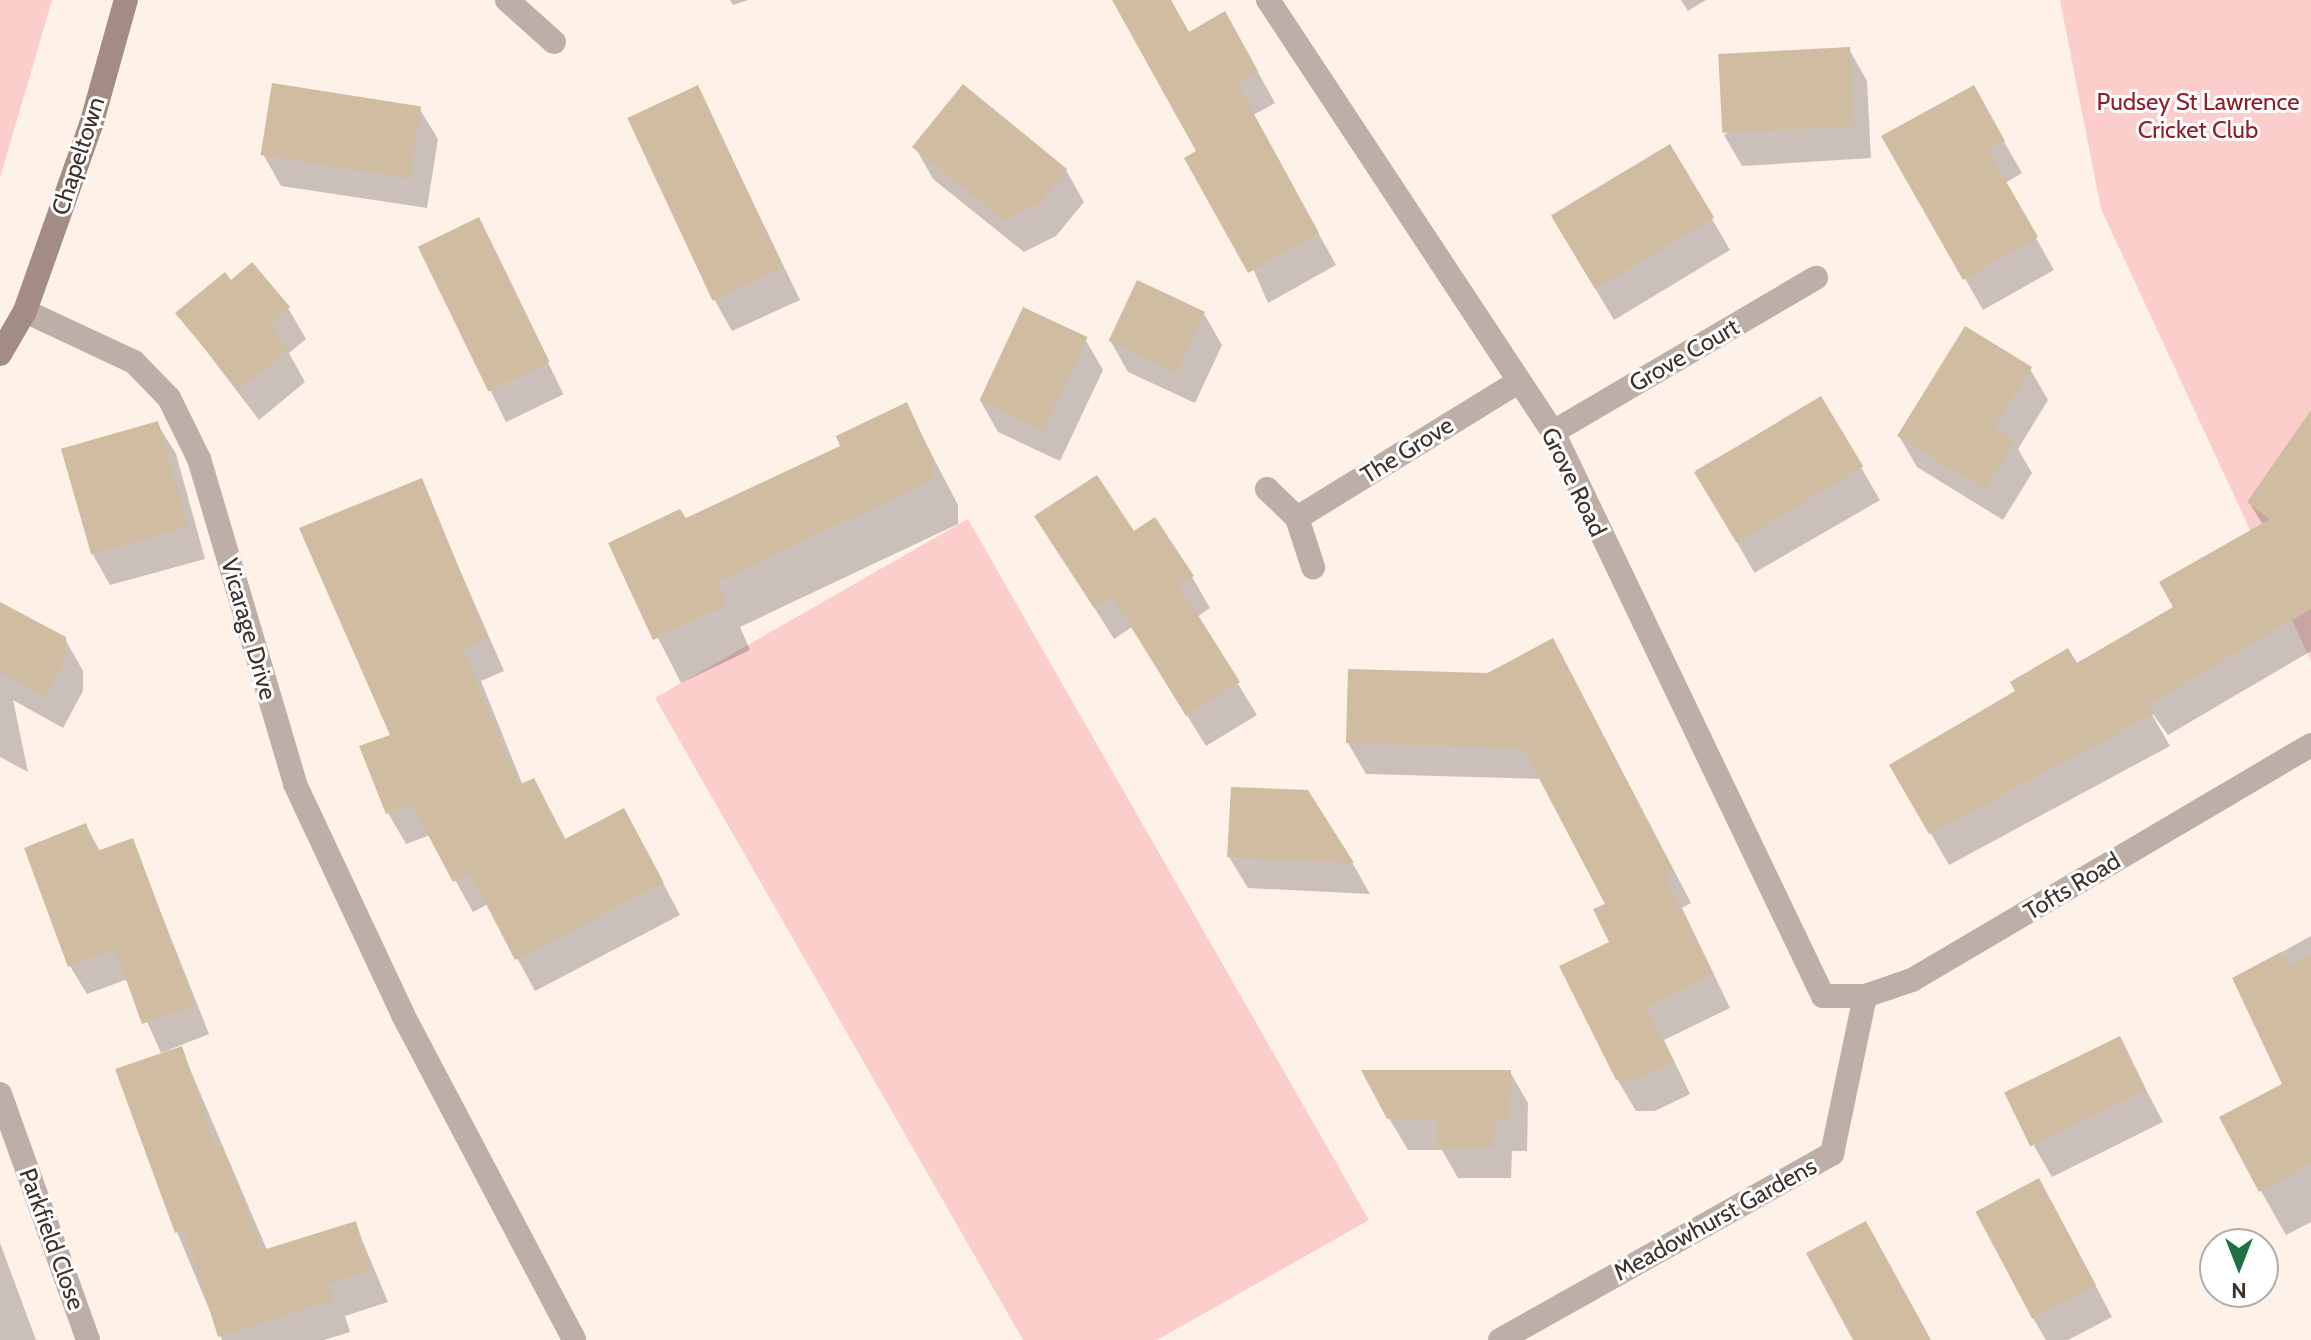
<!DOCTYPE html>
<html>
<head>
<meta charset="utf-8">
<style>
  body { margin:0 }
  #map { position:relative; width:2311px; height:1340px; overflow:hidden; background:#fdf1e8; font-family:Cabin,sans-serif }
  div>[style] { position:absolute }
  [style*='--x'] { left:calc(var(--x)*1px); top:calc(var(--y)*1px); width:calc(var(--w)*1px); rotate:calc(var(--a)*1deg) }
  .green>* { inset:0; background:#fbcdcb }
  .shadow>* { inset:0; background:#0003; transform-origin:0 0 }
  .building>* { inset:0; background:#d0bda1; transform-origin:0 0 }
  .street>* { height:24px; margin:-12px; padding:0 12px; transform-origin:12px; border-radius:12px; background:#bdaea8 }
  .secondary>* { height:24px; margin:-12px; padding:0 12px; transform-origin:12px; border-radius:12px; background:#a28c84 }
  span { translate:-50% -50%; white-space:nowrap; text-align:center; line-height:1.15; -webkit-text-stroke:6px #fff; paint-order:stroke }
  .park-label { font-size:24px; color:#8f1d2b }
  .street-label { font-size:24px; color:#3d3129 }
  .north { position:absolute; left:2199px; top:1228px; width:80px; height:80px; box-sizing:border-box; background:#fff; border:2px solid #b1ada9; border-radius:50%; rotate:180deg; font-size:22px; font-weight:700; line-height:32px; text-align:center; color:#3d3129 }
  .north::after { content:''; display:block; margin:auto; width:28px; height:36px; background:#1e7143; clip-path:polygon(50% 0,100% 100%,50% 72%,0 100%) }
</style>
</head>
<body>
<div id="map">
  <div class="green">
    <div style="clip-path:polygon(0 0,52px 0,0 178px)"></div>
    <div style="clip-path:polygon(2060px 0,2311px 0,2311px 661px,2101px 209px)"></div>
    <div style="clip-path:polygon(968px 519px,1369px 1220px,1157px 1340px,1023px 1340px,655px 698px)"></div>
  </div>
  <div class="shadow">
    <div style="clip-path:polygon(730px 0,748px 0,733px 5px)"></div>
    <div style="clip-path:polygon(1136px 0,1169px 0,1189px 34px,1243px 45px,1275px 103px,1253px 115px,1336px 265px,1268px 303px)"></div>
    <div style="clip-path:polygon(1681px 0,1706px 0,1688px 11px)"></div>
    <div style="clip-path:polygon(1849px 49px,1867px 81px,1871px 158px,1742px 166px,1724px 135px)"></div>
    <div style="clip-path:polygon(698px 88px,800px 300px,732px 331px,714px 299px)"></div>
    <div style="clip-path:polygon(1973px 88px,2022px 173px,2005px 183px,2054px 270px,1983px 310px,1884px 137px)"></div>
    <div style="clip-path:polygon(419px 108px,438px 139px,427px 208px,281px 186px,263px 154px)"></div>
    <div style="clip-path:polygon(915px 147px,1066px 170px,1084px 202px,1056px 236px,1024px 252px,933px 179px)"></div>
    <div style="clip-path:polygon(1670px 147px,1730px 250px,1614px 320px,1571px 248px)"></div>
    <div style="left:478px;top:219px;width:195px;height:64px;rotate:64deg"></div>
    <div style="clip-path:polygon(231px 282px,288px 308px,306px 339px,289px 353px,305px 382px,259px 420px,178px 314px)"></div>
    <div style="clip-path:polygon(1204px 314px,1222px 345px,1195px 403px,1128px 372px,1110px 340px)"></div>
    <div style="clip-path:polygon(1085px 339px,1103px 370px,1060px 461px,998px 432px,980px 400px)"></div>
    <div style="clip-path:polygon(2030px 369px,2048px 400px,2018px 449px,2032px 473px,2003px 520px,1917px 467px,1899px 436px)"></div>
    <div style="left:1821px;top:398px;width:118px;height:145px;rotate:60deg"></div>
    <div style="clip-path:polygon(906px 405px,958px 505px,958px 524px,740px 627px,750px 650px,681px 683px,610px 544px,685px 521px,843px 447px)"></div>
    <div style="clip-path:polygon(157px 423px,176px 454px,205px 559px,110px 585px,92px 553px,63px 449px)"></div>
    <div style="clip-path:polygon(2311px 467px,2311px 651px,2168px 735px,2147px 706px,2170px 746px,1949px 865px,1892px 766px,2176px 608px,2263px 525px,2249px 502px)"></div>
    <div style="clip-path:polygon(421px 481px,504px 671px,481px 681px,523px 786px,551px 812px,566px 841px,641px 842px,680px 915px,535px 991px,488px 904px,473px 912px,430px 835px,406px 844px,388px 813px)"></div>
    <div style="clip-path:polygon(1037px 517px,1133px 534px,1192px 577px,1210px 608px,1197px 617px,1257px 715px,1206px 746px,1132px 627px,1114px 639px)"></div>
    <div style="clip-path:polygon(0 605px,65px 639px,83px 671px,83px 691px,63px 728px,13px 700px,28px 772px,0 757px)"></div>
    <div style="clip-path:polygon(1553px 640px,1691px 903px,1682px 908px,1730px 1008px,1664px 1040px,1690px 1094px,1655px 1111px,1636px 1111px,1617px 1079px,1607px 905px,1543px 779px,1366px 774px,1348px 743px)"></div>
    <div style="clip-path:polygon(1307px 792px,1353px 864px,1370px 894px,1248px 888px,1229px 857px)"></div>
    <div style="clip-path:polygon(86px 826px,100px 851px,132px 840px,209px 1034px,161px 1053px,128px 979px,87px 994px,70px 966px)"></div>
    <div style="clip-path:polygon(2311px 936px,2311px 1222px,2286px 1235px,2261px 1191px,2284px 1085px,2235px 978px)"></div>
    <div style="clip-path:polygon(2119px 1039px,2163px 1122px,2052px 1177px,2034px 1146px)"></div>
    <div style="clip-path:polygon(181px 1048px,267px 1250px,355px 1223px,388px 1302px,345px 1316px,350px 1332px,324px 1340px,222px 1340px,177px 1232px)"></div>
    <div style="clip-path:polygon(1510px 1072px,1528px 1103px,1527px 1151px,1512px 1151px,1511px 1178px,1458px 1178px,1442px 1150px,1408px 1150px,1389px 1118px)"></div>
    <div style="clip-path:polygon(2057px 1212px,2112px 1317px,2068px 1340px,2046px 1340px,2033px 1318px)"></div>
    <div style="clip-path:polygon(0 1243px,36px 1340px,0 1340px)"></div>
  </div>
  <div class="building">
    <div style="clip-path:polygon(1112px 0,1171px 0,1189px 32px,1225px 11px,1258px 71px,1237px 83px,1319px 233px,1248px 273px,1184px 158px,1196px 151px)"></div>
    <div style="left:1850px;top:47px;width:79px;height:132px;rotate:87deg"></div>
    <div style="left:272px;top:83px;width:151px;height:73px;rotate:9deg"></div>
    <div style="clip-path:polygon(963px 84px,1067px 169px,1038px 205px,1004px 221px,912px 147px)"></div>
    <div style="left:698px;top:85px;width:202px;height:78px;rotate:65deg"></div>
    <div style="clip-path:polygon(1974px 85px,2005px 141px,1988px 150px,2038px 237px,1963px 280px,1881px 136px)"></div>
    <div style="left:1670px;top:144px;width:86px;height:139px;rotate:59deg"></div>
    <div style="left:479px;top:217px;width:161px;height:68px;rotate:64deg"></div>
    <div style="clip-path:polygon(252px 262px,290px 307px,269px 324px,289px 349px,239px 390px,175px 313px,225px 272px,231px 280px)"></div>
    <div style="left:1137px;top:280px;width:75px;height:67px;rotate:25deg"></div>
    <div style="left:1023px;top:307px;width:71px;height:103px;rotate:25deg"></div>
    <div style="clip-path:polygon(1965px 326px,2032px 367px,1994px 427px,2015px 440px,1985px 490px,1897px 436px)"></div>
    <div style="left:1821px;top:396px;width:82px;height:148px;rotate:59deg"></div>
    <div style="clip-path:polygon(907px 402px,933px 459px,933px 480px,716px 582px,727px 605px,653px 640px,608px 543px,680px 509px,686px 518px,840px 446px,836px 436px)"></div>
    <div style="clip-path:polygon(2311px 410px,2311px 609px,2148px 705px,2154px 714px,1929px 834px,1889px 765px,2015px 691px,2010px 682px,2068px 648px,2077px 663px,2173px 607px,2159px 582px,2270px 519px,2247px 502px)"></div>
    <div style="left:158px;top:421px;width:110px;height:101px;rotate:74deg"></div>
    <div style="clip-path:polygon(1097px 475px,1134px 531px,1155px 517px,1194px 576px,1179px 585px,1240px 682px,1186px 716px,1112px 596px,1094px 608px,1034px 516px)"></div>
    <div style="clip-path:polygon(422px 478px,488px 639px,464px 649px,519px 785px,534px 778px,565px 839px,624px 808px,664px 883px,515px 960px,470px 873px,453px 882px,411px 803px,386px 814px,359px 746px,390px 735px,299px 528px)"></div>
    <div style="clip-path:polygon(0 602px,66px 637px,66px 658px,45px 698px,0 672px)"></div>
    <div style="clip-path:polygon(1553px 638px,1674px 871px,1665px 876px,1714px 975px,1647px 1008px,1674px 1062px,1636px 1080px,1616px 1080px,1559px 966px,1609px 942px,1593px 909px,1605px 904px,1523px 748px,1346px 743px,1348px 669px,1488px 673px)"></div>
    <div style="clip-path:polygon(1231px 787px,1308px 790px,1354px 863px,1227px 857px)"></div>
    <div style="clip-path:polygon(86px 823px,97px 851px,133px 838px,195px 1005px,142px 1024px,115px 949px,68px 967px,24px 848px)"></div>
    <div style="clip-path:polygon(2281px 952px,2289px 967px,2311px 955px,2311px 1164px,2259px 1192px,2219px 1117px,2282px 1084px,2232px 978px)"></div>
    <div style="left:2120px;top:1036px;width:60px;height:129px;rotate:64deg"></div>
    <div style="clip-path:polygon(182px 1046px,216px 1147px,222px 1145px,263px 1250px,356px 1221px,371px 1271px,328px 1284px,333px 1300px,218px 1337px,184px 1229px,175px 1233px,115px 1069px)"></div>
    <div style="clip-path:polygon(1361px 1070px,1511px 1070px,1510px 1120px,1495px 1120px,1494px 1147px,1438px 1147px,1438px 1119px,1387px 1119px)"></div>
    <div style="left:2039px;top:1178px;width:121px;height:72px;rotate:62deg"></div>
    <div style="clip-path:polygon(1866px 1221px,1931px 1340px,1853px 1340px,1806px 1253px)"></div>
  </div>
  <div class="street">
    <div style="--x:507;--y:0;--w:63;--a:41.8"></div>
    <div style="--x:1268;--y:0;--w:518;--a:56.59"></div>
    <div style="--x:1553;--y:432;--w:625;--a:64.42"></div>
    <div style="--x:1823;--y:996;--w:42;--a:0"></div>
    <div style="--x:1865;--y:996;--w:50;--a:-18.8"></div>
    <div style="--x:1912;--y:980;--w:463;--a:-30.5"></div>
    <div style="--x:25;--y:311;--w:120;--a:25.1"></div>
    <div style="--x:134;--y:362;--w:50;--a:45.8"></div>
    <div style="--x:169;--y:398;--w:68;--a:63.8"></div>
    <div style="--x:199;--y:459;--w:339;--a:73.5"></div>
    <div style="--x:295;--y:784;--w:255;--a:64.9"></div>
    <div style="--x:403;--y:1015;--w:367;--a:62.2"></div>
    <div style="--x:1553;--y:432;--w:305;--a:-30.4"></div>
    <div style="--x:1267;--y:489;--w:42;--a:44"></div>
    <div style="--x:1297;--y:518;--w:52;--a:71.9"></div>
    <div style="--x:1297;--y:518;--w:259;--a:-31.6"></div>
    <div style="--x:0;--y:1094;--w:261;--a:70.3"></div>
    <div style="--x:1500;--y:1340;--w:381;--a:-29.3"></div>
    <div style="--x:1832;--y:1154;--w:161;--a:-78.2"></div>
  </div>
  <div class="secondary">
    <div style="--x:0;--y:354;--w:50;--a:-59.8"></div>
    <div style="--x:25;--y:311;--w:197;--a:-70.5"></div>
    <div style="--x:91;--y:125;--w:130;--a:-74.4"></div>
  </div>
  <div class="park-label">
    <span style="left:2198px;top:116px">Pudsey St Lawrence<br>Cricket Club</span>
  </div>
  <div class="street-label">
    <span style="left:78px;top:156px;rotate:-72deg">Chapeltown</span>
    <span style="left:1684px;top:355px;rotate:-30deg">Grove Court</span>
    <span style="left:1407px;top:450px;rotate:-32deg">The Grove</span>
    <span style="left:1574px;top:482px;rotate:64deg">Grove Road</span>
    <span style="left:249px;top:629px;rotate:74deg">Vicarage Drive</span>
    <span style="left:2072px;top:886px;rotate:-31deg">Tofts Road</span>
    <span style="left:1715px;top:1219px;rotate:-29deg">Meadowhurst Gardens</span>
    <span style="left:52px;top:1239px;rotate:70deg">Parkfield Close</span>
  </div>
  <div class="north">N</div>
</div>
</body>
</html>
